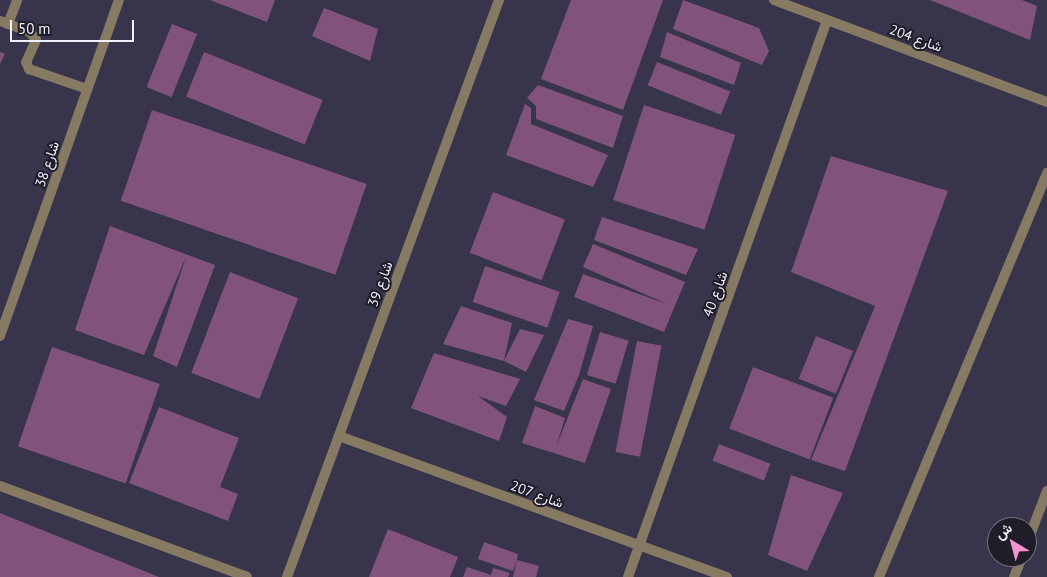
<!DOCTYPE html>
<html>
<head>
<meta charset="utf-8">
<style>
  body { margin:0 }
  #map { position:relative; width:1047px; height:577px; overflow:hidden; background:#37344c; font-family:"PT Sans",Vazirmatn,sans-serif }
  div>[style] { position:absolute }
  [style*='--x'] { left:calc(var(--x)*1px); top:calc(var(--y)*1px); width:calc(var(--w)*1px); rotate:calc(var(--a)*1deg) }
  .building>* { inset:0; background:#81537b; transform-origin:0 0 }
  .service>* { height:10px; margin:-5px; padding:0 5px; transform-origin:5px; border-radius:5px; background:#877a63 }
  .minor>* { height:10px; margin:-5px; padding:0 5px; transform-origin:5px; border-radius:5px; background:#877a63 }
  span { translate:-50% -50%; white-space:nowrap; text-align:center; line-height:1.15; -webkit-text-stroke:4px #1e1d28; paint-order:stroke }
  .street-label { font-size:14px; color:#f1f0fd }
  .north { position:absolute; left:987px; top:517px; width:50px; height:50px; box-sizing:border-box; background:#1e1d28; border:1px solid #72717d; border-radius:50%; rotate:323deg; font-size:14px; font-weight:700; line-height:20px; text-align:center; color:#f1f0fd }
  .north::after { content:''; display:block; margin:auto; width:18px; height:22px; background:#f590d1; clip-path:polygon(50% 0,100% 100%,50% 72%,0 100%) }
  .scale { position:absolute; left:10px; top:20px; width:124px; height:22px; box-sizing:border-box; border:2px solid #f1f0fd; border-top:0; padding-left:6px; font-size:15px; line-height:18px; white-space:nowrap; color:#f1f0fd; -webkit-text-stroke:4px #1e1d28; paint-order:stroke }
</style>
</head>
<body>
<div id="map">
  <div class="building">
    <div style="clip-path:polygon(210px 0,275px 0,267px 22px)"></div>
    <div style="clip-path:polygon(571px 0,663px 0,623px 110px,541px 79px)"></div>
    <div style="clip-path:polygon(683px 0,759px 28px,769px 51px,762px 65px,673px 29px)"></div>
    <div style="clip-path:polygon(930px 0,1022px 0,1037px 6px,1030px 40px)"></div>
    <div style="clip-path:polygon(324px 8px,378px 29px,370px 61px,312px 36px)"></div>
    <div style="left:172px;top:24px;width:27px;height:68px;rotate:22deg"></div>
    <div style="clip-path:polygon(667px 32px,741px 63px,734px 85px,660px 57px)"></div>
    <div style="clip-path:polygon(0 52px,5px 54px,0 64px)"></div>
    <div style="left:204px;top:52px;width:128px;height:48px;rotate:22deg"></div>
    <div style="left:657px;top:62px;width:79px;height:25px;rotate:22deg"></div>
    <div style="clip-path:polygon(538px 85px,623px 116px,613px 148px,536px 119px,536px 106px,527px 98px)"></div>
    <div style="clip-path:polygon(525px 104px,531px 108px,531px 124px,608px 155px,593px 187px,506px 155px)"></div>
    <div style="left:644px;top:105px;width:96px;height:100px;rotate:18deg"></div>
    <div style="left:152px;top:110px;width:227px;height:96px;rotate:19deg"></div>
    <div style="clip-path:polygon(831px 156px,948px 191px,845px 471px,811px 460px,875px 306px,791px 272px)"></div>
    <div style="left:493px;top:192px;width:77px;height:65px;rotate:21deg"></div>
    <div style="clip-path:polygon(602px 217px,698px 249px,686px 275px,594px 240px)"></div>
    <div style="clip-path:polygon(110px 226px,215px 265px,177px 367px,153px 356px,186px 257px,144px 355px,75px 330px)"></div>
    <div style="clip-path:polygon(593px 244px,685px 282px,664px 332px,574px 297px,583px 274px,667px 304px,583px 267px)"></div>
    <div style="left:485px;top:266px;width:79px;height:38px;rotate:19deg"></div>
    <div style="left:230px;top:272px;width:73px;height:108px;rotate:21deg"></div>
    <div style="clip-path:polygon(461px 306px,512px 323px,504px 361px,443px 344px)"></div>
    <div style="clip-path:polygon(568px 319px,593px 326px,579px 375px,564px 411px,534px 400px)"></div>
    <div style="clip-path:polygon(520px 329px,544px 335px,526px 372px,504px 361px)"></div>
    <div style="left:600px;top:332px;width:30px;height:45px;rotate:17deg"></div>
    <div style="left:816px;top:336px;width:40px;height:46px;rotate:22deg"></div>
    <div style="left:637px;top:341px;width:25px;height:113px;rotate:11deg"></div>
    <div style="left:52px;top:347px;width:114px;height:105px;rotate:19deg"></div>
    <div style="clip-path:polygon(434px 353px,520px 379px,506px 406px,478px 396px,507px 417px,499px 441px,411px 408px)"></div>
    <div style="left:753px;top:367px;width:86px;height:66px;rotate:21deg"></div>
    <div style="clip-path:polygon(583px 379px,611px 389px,585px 463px,522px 443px,535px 406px,565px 418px,556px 447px)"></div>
    <div style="clip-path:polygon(159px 407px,239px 438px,220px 487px,238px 494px,228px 521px,129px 483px)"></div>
    <div style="left:719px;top:444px;width:55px;height:18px;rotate:21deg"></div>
    <div style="clip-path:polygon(791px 475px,843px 493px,807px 571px,768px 555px)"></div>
    <div style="clip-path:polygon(0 513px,159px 577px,0 577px)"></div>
    <div style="clip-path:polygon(388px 529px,458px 557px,450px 577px,369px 577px)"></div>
    <div style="clip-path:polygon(484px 542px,518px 554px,517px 560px,539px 566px,536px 577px,513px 577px,517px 560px,513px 571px,478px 559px)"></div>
    <div style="clip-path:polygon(467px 567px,491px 575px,493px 568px,510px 573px,508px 577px,463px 577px)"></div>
  </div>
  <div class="service">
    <div style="--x:0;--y:21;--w:32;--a:20"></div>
    <div style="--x:30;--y:32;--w:10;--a:53"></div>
    <div style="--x:36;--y:40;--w:24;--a:114"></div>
    <div style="--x:26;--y:62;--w:8;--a:67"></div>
    <div style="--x:29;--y:69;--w:61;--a:19"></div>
    <div style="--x:8;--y:24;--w:26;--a:-69"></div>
    <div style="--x:879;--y:577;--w:438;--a:-67.4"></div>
  </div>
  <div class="minor">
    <div style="--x:774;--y:0;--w:291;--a:20.5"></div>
    <div style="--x:0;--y:336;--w:356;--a:-70.5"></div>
    <div style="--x:339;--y:436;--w:413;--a:20"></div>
    <div style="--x:0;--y:486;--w:263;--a:20.2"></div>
    <div style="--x:1027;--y:543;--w:56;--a:-69"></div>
    <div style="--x:287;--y:577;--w:615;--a:-69.83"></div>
    <div style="--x:628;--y:577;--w:591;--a:-70.34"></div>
    <div style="--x:1014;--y:577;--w:22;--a:-68"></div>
  </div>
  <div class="street-label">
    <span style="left:916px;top:38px;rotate:20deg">شارع 204</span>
    <span style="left:47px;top:164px;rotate:-71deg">شارع 38</span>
    <span style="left:380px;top:284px;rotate:-70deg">شارع 39</span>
    <span style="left:715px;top:294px;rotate:-70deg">شارع 40</span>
    <span style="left:537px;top:494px;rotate:20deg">شارع 207</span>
  </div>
  <div class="north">ش</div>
  <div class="scale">50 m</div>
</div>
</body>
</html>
